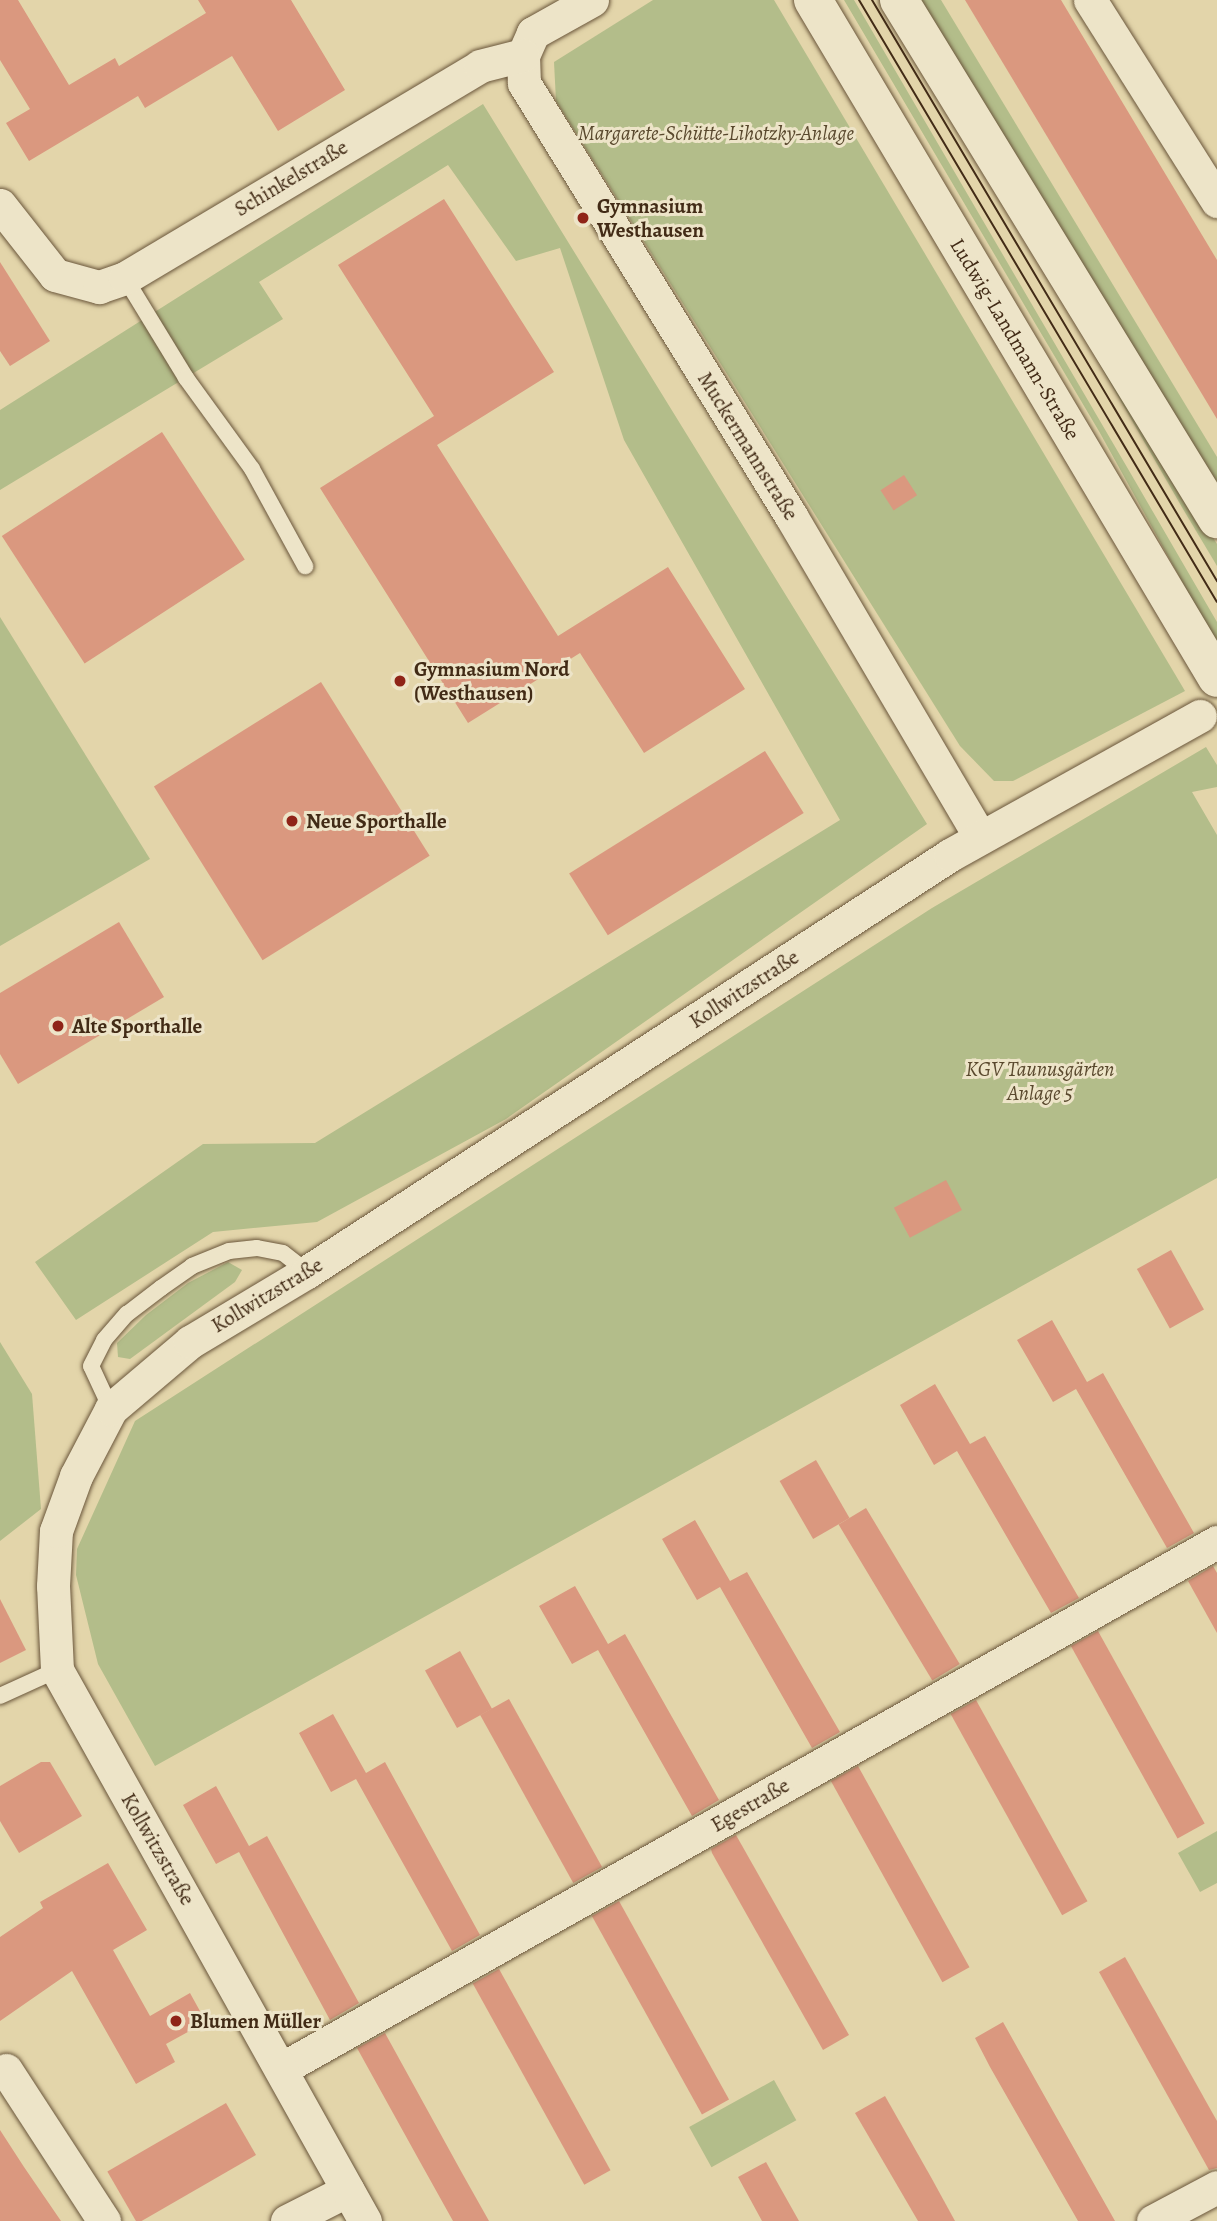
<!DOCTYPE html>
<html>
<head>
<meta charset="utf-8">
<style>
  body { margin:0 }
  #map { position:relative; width:1217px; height:2221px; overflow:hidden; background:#e3d5aa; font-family:Alegreya,serif }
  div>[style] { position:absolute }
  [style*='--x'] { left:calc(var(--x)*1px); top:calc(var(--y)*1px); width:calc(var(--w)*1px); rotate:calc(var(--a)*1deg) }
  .green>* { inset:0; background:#b3bd8a; transform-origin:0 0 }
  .building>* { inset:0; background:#da987f; transform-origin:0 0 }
  .roads { filter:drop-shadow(0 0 2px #6a563b) drop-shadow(0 0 2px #6a563b) }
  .lane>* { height:16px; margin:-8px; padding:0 8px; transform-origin:8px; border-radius:8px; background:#ede4c8 }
  .street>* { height:33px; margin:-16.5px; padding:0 16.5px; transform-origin:16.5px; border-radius:16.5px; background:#ede4c8 }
  .secondary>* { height:38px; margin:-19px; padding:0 19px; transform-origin:19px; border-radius:19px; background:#ede4c8 }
  .tram>* { height:2px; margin:-1px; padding:0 1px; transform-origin:1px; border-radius:1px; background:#422b16 }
  .dots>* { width:19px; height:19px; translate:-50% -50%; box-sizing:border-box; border:4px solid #ede4c8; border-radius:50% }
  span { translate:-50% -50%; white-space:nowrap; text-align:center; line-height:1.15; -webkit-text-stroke:6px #ede4c8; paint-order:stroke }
  .park-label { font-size:21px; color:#59482d; font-style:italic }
  .street-label { font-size:21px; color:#422b16 }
  .poi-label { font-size:21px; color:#422b16; font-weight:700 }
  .left { translate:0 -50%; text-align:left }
</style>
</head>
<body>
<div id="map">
  <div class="green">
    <div style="clip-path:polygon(653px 0,774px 0,1185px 691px,1013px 781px,994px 781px,960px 746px,556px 101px,554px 62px)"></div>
    <div style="clip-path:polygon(844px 0,854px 0,1131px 474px,1217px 622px,1217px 645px,1100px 433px)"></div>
    <div style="clip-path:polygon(921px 0,941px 0,1217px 457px,1217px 484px)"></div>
    <div style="clip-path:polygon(483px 104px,927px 824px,506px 1119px,317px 1222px,213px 1232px,76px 1320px,35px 1262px,203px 1144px,315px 1143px,840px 820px,624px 440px,560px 248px,516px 261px,448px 165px,259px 282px,283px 319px,0 490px,0 410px)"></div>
    <div style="clip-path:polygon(1018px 223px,1217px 544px,1217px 566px,1183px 509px)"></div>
    <div style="clip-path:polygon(0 617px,150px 859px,0 946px)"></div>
    <div style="clip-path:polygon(1206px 747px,1217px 765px,1217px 787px,1192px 792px,1217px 835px,1217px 1178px,155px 1766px,98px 1664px,76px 1575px,77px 1549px,135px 1421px,932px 908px)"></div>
    <div style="clip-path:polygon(228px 1262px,242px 1270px,235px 1282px,130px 1359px,118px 1357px,117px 1343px,146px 1315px,188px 1283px)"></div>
    <div style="clip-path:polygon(0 1342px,32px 1394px,41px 1509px,0 1541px)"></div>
    <div style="clip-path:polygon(1217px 1831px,1217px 1883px,1200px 1892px,1178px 1853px)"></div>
    <div style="left:774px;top:2080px;width:46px;height:97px;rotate:61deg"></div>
  </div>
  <div class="building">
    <div style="clip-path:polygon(0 0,18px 0,69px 85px,115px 58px,119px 66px,206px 13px,198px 0,291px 0,345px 90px,278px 131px,232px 56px,145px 108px,138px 96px,29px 161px,6px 123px,30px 109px,0 60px)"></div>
    <div style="clip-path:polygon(965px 0,1061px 0,1217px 260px,1217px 419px)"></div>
    <div style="clip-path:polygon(444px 199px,554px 372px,437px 445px,558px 636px,668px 567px,745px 689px,644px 753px,580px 653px,468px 723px,320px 488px,434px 416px,338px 265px)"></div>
    <div style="clip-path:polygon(0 262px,50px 341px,10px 366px,0 351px)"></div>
    <div style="left:162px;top:432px;width:152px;height:191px;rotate:57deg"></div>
    <div style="left:904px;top:475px;width:24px;height:28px;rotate:57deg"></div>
    <div style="left:321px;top:682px;width:205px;height:197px;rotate:58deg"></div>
    <div style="left:765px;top:751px;width:73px;height:231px;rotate:58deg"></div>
    <div style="clip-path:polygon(119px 922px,164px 997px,18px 1084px,0 1054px,0 993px)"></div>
    <div style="left:946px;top:1180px;width:34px;height:59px;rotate:62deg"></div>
    <div style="left:1171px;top:1250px;width:68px;height:39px;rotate:61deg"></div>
    <div style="clip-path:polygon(1052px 1320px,1087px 1382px,1103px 1373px,1194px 1533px,1167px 1548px,1076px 1389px,1053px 1402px,1017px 1340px)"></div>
    <div style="clip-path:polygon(935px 1384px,970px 1444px,985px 1436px,1079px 1598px,1051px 1613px,957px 1451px,934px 1465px,900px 1405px)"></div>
    <div style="left:816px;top:1460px;width:67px;height:42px;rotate:60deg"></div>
    <div style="left:866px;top:1508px;width:182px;height:32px;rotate:59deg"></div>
    <div style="clip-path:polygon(695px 1520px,730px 1581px,747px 1572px,840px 1732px,812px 1748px,720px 1587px,697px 1600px,662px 1539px)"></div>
    <div style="clip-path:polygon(1213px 1566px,1217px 1573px,1217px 1633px,1188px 1581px)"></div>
    <div style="clip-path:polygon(575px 1586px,608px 1644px,625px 1634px,719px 1800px,692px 1816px,598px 1650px,572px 1664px,539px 1606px)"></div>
    <div style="clip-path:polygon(0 1599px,26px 1650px,0 1663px)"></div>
    <div style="left:1098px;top:1631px;width:220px;height:31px;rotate:61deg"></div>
    <div style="left:460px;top:1651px;width:66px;height:40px;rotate:61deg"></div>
    <div style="left:509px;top:1699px;width:192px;height:33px;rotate:61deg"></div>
    <div style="left:976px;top:1700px;width:230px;height:29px;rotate:61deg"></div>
    <div style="clip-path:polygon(333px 1714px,366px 1773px,385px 1762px,480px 1935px,452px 1951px,356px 1779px,331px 1792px,299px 1733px)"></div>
    <div style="clip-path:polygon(41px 1762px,50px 1762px,82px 1816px,19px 1853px,0 1821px,0 1786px)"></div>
    <div style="left:858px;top:1766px;width:230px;height:31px;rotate:61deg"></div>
    <div style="clip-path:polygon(216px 1786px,249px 1846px,267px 1836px,359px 2003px,330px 2020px,239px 1852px,216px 1864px,183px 1805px)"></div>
    <div style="clip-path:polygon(736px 1835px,849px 2035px,823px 2050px,712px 1853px,711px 1849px)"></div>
    <div style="clip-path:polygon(108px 1863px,147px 1930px,113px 1950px,150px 2016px,190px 1993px,206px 2022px,166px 2044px,175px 2062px,136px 2084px,72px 1971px,0 2021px,0 1937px,43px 1908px,40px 1902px)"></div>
    <div style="left:619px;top:1901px;width:227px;height:31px;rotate:61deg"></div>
    <div style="clip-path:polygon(1125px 1957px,1217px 2121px,1217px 2168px,1209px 2170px,1099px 1972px)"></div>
    <div style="left:499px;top:1969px;width:230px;height:30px;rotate:61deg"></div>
    <div style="clip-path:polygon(1003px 2022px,1067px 2136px,1115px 2221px,1078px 2221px,990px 2067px,975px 2038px)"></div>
    <div style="clip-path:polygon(385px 2033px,462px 2173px,489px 2221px,453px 2221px,419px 2160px,357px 2048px)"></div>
    <div style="clip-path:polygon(885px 2096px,932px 2179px,955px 2221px,918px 2221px,855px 2113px)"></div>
    <div style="left:226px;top:2103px;width:60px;height:137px;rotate:60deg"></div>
    <div style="clip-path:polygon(0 2130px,24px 2167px,61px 2221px,0 2221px)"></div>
    <div style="clip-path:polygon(766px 2162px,781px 2189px,799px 2221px,762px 2221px,738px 2177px)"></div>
  </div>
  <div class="roads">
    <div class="lane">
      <div style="--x:125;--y:278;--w:117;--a:58.6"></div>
      <div style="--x:186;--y:378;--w:112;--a:54"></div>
      <div style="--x:252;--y:469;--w:111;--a:61.3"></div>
      <div style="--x:111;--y:1409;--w:47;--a:-114.9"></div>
      <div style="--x:91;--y:1366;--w:29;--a:-63"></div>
      <div style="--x:104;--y:1340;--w:35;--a:-49"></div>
      <div style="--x:127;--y:1314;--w:43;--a:-37.4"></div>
      <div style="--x:161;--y:1288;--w:38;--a:-35"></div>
      <div style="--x:192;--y:1266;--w:40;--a:-22"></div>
      <div style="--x:229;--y:1251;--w:28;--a:-6"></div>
      <div style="--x:257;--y:1248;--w:26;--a:11"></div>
      <div style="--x:283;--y:1253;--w:31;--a:38"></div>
      <div style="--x:0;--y:1696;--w:63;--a:-24.5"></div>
    </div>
    <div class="street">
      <div style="--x:592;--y:0;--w:68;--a:150.8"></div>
      <div style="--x:533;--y:33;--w:24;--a:114"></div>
      <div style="--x:523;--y:55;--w:28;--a:88"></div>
      <div style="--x:524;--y:83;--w:509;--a:58.34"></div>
      <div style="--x:791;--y:516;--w:373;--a:59.5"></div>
      <div style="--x:1090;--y:0;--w:238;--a:57.7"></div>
      <div style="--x:0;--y:205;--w:89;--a:51.8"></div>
      <div style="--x:55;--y:275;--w:46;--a:15.3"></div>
      <div style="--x:99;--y:287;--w:28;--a:-19"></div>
      <div style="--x:125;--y:278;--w:413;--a:-30.8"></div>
      <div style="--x:480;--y:66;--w:44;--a:-14.3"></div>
      <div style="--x:283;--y:2068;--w:1072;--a:-29.39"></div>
      <div style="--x:6;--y:2070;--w:180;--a:57"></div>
      <div style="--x:287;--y:2221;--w:68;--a:-26.9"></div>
      <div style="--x:365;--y:2221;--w:631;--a:-119.2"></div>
      <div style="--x:57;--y:1670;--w:84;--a:-92.7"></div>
      <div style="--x:53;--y:1586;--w:55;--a:-86.9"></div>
      <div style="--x:56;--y:1531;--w:59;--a:-70"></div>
      <div style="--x:76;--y:1476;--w:76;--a:-62.4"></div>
      <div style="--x:111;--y:1409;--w:104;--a:-40.3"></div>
      <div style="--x:190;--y:1342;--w:136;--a:-30.9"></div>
      <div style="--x:307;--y:1272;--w:766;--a:-32.96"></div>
      <div style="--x:950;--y:855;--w:286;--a:-29.1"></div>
      <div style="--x:1153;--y:2221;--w:72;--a:-28"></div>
    </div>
    <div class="secondary">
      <div style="--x:813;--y:0;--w:789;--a:59.21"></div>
      <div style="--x:899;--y:0;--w:609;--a:58.5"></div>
    </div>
  </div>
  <div class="tram">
    <div style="--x:859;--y:0;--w:700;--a:59.26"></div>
    <div style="--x:872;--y:0;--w:676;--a:59.3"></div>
  </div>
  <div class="dots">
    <div style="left:583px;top:218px;background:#8f2418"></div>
    <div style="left:400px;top:681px;background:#8f2418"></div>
    <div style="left:292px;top:821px;background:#8f2418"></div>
    <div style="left:58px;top:1026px;background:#8f2418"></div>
    <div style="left:176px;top:2021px;background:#8f2418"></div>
  </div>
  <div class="park-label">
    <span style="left:716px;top:133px">Margarete-Schütte-Lihotzky-Anlage</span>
    <span style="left:1040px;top:1081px">KGV Taunusgärten<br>Anlage 5</span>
  </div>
  <div class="street-label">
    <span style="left:291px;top:178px;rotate:-31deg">Schinkelstraße</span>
    <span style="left:1015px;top:339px;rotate:59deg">Ludwig-Landmann-Straße</span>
    <span style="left:748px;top:446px;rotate:58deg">Muckermannstraße</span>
    <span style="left:744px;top:989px;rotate:-33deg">Kollwitzstraße</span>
    <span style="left:267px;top:1295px;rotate:-31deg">Kollwitzstraße</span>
    <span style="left:750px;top:1805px;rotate:-30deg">Egestraße</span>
    <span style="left:158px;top:1849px;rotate:60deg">Kollwitzstraße</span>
  </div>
  <div class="poi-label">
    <span class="left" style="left:597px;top:218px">Gymnasium<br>Westhausen</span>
    <span class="left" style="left:414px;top:681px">Gymnasium Nord<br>(Westhausen)</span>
    <span class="left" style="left:306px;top:821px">Neue Sporthalle</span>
    <span class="left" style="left:72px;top:1026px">Alte Sporthalle</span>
    <span class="left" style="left:190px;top:2021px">Blumen Müller</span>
  </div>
</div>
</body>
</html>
